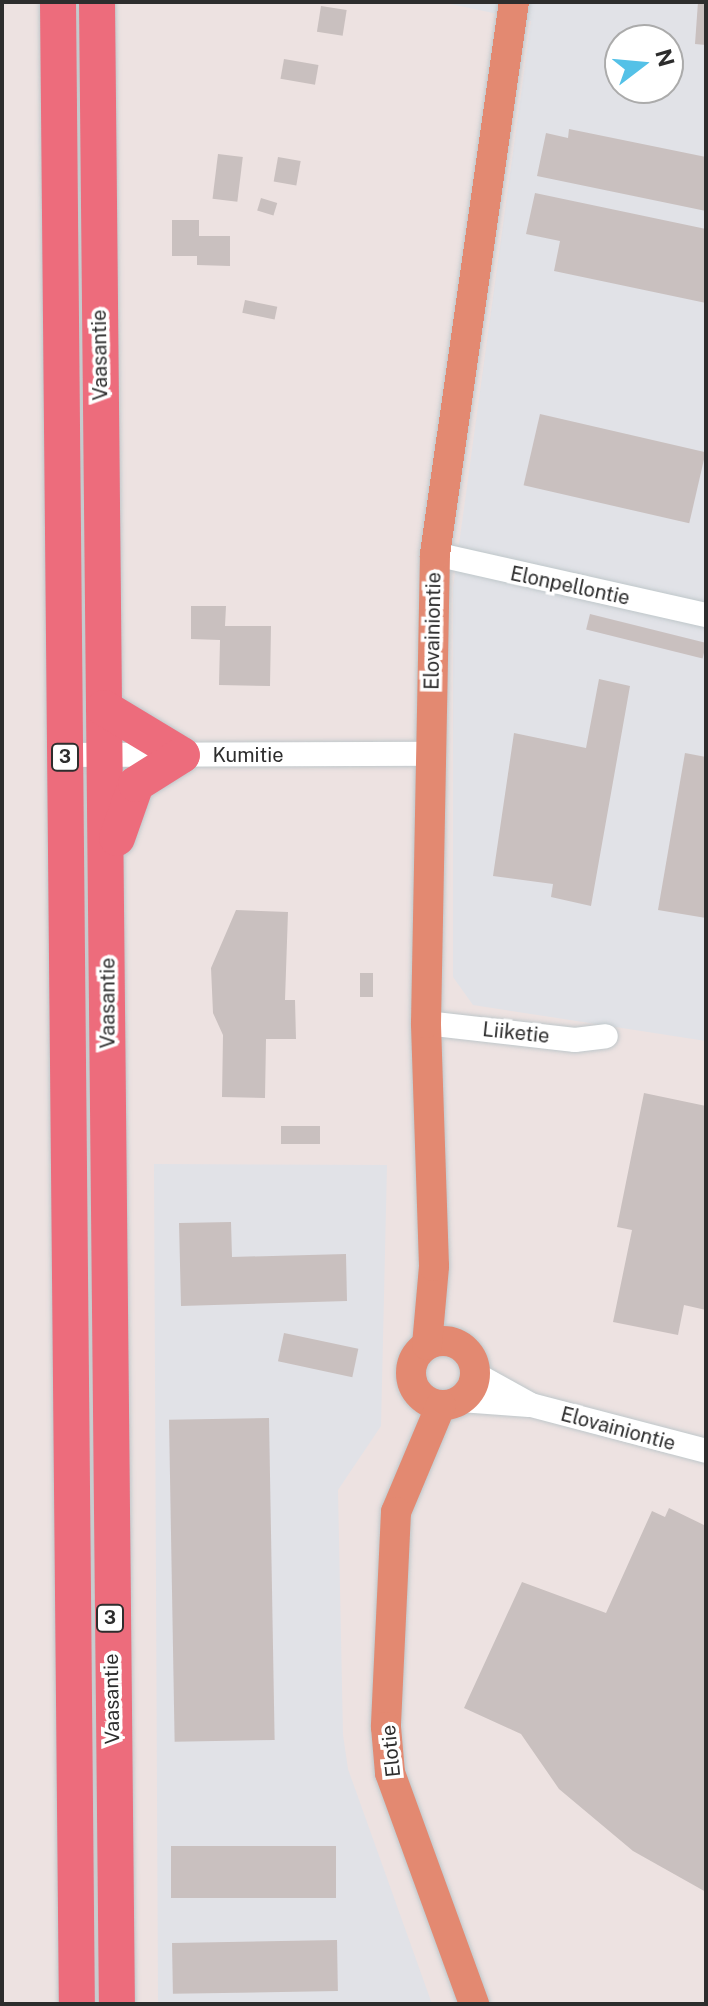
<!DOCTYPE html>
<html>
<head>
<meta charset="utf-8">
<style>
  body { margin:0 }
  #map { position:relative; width:708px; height:2006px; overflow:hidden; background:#ede2e1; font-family:"Public Sans",sans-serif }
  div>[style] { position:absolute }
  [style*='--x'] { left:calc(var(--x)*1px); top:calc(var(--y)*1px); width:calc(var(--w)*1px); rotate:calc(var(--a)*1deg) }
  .industrial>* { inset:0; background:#e1e2e7 }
  .building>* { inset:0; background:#c9c0bf; transform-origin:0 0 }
  .roads { filter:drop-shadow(0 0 2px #bfc7ca) drop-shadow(0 0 2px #bfc7ca) }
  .minor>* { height:24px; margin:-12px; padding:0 12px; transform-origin:12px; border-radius:12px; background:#fff }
  .major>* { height:30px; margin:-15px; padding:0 15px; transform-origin:15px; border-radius:15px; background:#e38971 }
  .major>.ring { margin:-15px; padding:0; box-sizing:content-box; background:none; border:30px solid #e38971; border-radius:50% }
  .highway>* { height:36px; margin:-18px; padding:0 18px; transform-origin:18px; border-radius:18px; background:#ed6c7c }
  span { translate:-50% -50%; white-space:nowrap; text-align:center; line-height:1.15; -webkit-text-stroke:7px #fff; paint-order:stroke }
  .shield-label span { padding:2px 6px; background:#fff; border:2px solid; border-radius:6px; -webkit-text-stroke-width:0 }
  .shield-label { font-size:18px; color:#2d2d2d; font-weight:700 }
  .street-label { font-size:20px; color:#2d2d2d }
  .frame { position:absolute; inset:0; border:4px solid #2d2d2d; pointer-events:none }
  .north { position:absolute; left:604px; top:24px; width:80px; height:80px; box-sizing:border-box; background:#fff; border:2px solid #ababab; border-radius:50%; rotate:74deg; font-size:22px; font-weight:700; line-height:32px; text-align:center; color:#2d2d2d }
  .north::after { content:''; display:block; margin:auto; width:28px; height:36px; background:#54c1e7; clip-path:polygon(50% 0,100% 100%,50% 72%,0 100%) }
</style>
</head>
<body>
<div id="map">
  <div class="industrial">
    <div style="clip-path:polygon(evenodd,441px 2px,706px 2px,706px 1041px,473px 1005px,453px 977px,453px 588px,531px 21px,441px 2px,620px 40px,668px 40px,668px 88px,620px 88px,620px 40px)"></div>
    <div style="clip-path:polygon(154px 1164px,387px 1165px,381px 1426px,338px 1490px,343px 1735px,348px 1769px,432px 2004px,158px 2004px)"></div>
  </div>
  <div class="building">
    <div style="clip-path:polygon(698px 2px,706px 2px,706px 45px,695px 44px)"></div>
    <div style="left:321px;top:6px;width:26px;height:26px;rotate:9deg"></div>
    <div style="left:284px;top:59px;width:35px;height:20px;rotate:10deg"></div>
    <div style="clip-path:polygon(569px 129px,706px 157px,706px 211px,537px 176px,546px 133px,568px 138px)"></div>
    <div style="left:218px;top:154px;width:25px;height:45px;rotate:7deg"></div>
    <div style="left:278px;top:157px;width:23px;height:25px;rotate:10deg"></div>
    <div style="clip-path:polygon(535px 193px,706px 229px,706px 303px,554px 271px,560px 241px,526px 234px)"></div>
    <div style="left:261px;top:198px;width:17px;height:13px;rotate:17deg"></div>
    <div style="clip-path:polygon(172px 220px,199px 220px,199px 236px,230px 236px,230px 266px,197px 265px,197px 256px,172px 256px)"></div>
    <div style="left:245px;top:300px;width:33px;height:13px;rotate:12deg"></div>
    <div style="left:540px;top:414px;width:170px;height:73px;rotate:13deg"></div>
    <div style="clip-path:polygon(191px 606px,226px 606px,225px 626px,271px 626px,270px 686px,219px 685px,220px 640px,191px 639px)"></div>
    <div style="left:590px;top:614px;width:120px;height:16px;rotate:14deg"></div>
    <div style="clip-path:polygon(599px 679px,630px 686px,591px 906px,551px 897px,553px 884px,493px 876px,514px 733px,586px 748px)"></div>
    <div style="clip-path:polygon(685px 753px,706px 757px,706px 918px,658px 910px)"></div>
    <div style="clip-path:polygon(236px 910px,288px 912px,285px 1000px,295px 1000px,296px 1039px,266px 1039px,265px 1098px,222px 1097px,223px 1035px,213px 1013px,211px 968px)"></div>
    <div style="left:360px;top:973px;width:13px;height:24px"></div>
    <div style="clip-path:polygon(644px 1093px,706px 1106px,706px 1310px,684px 1305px,678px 1335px,613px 1322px,632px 1230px,617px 1227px)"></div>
    <div style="left:281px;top:1126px;width:39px;height:18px"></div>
    <div style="clip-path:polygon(231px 1222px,232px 1257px,346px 1254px,347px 1301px,181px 1306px,179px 1223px)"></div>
    <div style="left:284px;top:1333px;width:76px;height:29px;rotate:12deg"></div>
    <div style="left:269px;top:1418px;width:322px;height:100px;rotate:89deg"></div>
    <div style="clip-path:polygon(669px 1508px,706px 1526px,706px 1892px,633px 1851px,559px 1789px,521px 1734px,464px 1708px,522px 1582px,606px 1613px,652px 1511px,665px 1517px)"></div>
    <div style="left:336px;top:1846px;width:52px;height:165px;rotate:90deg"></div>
    <div style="left:337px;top:1940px;width:51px;height:165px;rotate:89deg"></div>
  </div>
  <div class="roads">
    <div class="minor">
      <div style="--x:435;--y:554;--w:278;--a:12.7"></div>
      <div style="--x:65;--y:755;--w:366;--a:-0.2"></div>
      <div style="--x:426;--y:1023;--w:150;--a:6.5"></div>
      <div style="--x:575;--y:1040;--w:31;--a:-7"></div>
      <div style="--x:475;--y:1374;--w:64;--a:29"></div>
      <div style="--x:531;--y:1405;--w:181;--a:14.7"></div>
      <div style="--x:461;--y:1400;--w:68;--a:4.2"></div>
    </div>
    <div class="major">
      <div class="ring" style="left:411px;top:1341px;width:34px;height:34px"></div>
      <div style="--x:427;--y:1345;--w:79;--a:-84.9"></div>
      <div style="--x:434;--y:1266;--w:243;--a:-91.9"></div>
      <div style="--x:426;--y:1023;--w:469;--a:-88.9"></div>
      <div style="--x:435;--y:554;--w:558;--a:-81.86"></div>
      <div style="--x:441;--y:1405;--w:116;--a:112.8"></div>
      <div style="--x:396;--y:1512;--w:215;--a:92.7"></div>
      <div style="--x:386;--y:1727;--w:46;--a:85"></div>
      <div style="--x:390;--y:1773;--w:246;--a:70"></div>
    </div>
    <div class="highway">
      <div style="--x:58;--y:2;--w:2002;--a:89.46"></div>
      <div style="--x:97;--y:2;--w:2002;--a:89.43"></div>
      <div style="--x:104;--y:708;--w:91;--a:31.1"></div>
      <div style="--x:117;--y:838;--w:57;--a:-70.6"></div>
      <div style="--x:136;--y:784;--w:54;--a:-32.2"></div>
    </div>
  </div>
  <div class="shield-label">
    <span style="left:65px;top:757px">3</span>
    <span style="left:110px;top:1618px">3</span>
  </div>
  <div class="street-label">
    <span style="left:100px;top:355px;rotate:-91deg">Vaasantie</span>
    <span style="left:570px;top:586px;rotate:12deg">Elonpellontie</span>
    <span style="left:433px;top:631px;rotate:-89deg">Elovainiontie</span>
    <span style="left:248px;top:755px">Kumitie</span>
    <span style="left:108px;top:1003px;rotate:-90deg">Vaasantie</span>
    <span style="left:516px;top:1033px;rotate:6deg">Liiketie</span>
    <span style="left:618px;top:1429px;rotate:15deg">Elovainiontie</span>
    <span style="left:112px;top:1699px;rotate:-91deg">Vaasantie</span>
    <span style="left:391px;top:1751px;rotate:-96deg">Elotie</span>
  </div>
  <div class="frame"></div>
  <div class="north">N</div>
</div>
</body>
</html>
